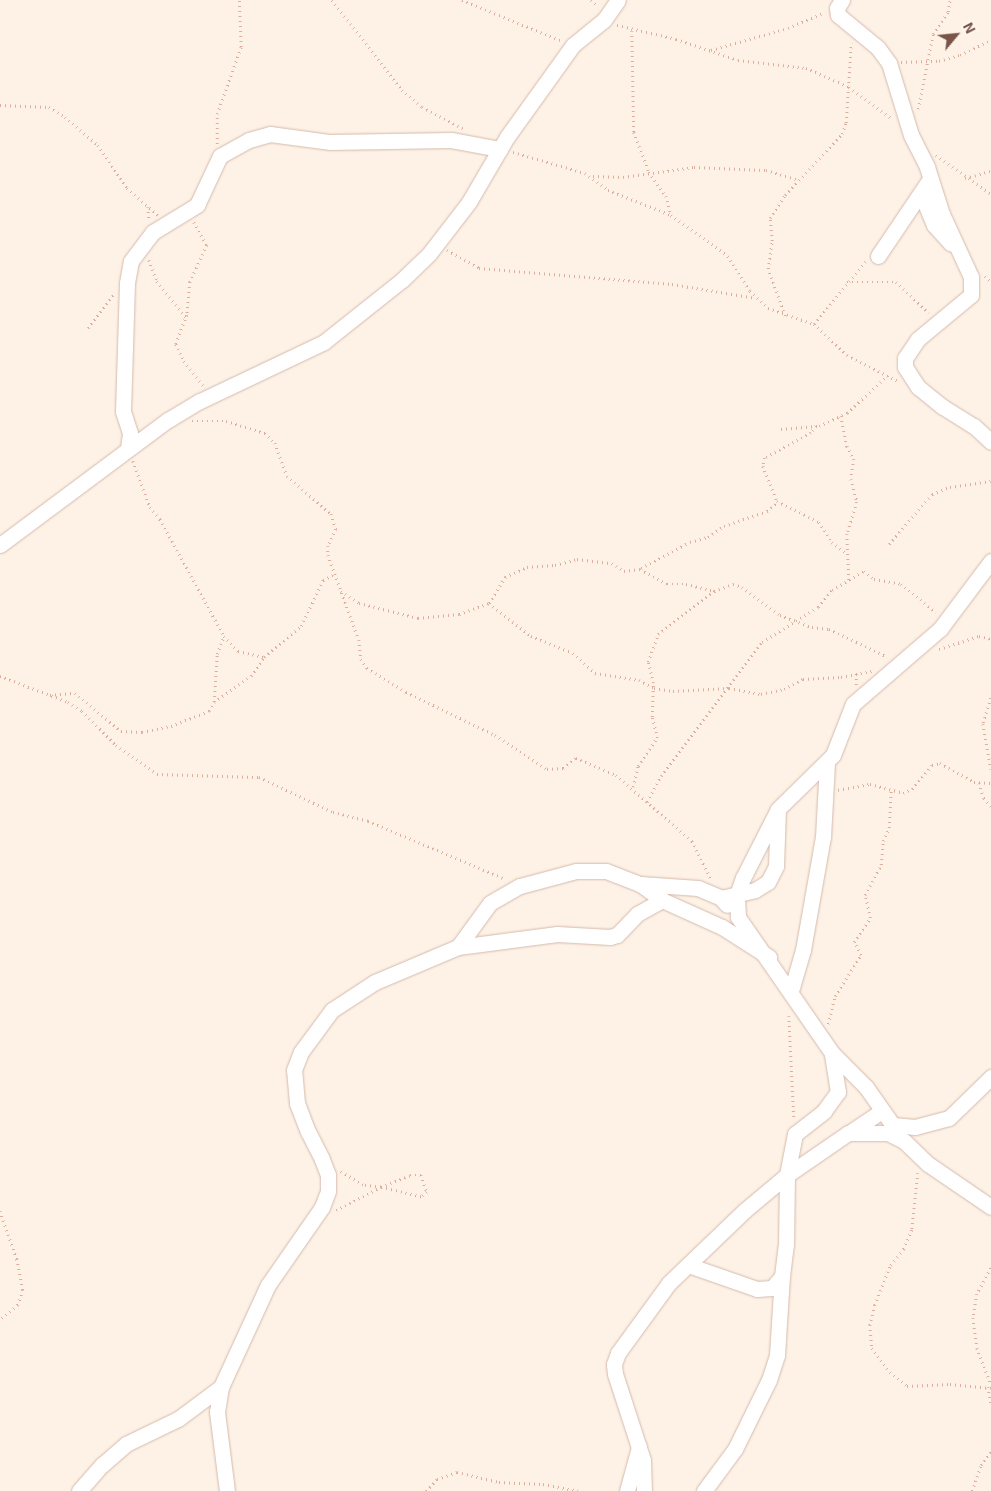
<!DOCTYPE html>
<html>
<head>
<meta charset="utf-8">
<style>
  body { margin:0 }
  #map { position:relative; width:991px; height:1491px; overflow:hidden; background:#fef2e6; font-family:"Exo 2",sans-serif }
  div>[style] { position:absolute }
  [style*='--x'] { left:calc(var(--x)*1px); top:calc(var(--y)*1px); width:calc(var(--w)*1px); rotate:calc(var(--a)*1deg) }
  .path>* { height:2.5px; margin-top:-1.25px; transform-origin:0; background:repeating-linear-gradient(90deg,#dcae9e 0 1px,transparent 0 5px) }
  .roads { filter:drop-shadow(0 0 1px #d4baad) drop-shadow(0 0 1px #d4baad) }
  .minor>* { height:15px; margin:-7.5px; padding:0 7.5px; transform-origin:7.5px; border-radius:7.5px; background:#fff }
  span { translate:-50% -50%; white-space:nowrap; text-align:center; line-height:1.15; -webkit-text-stroke:4px #fff6ee; paint-order:stroke }
  .north { position:absolute; left:931px; top:10px; width:50px; height:50px; -webkit-text-stroke:4px #fff6ee; paint-order:stroke; rotate:62deg; font-size:14px; font-weight:700; line-height:20px; text-align:center; color:#7a5448 }
  .north::after { content:''; display:block; margin:auto; width:18px; height:22px; background:#7a5448; clip-path:polygon(50% 0,100% 100%,50% 72%,0 100%) }
</style>
</head>
<body>
<div id="map">
  <div class="path">
    <div style="--x:332;--y:0;--w:114;--a:52.1"></div>
    <div style="--x:402;--y:90;--w:26;--a:40"></div>
    <div style="--x:422;--y:107;--w:47;--a:27.6"></div>
    <div style="--x:462;--y:0;--w:106;--a:22.2"></div>
    <div style="--x:591;--y:0;--w:9;--a:41"></div>
    <div style="--x:617;--y:25;--w:61;--a:13.3"></div>
    <div style="--x:676;--y:39;--w:65;--a:18.7"></div>
    <div style="--x:738;--y:60;--w:68;--a:6.7"></div>
    <div style="--x:806;--y:68;--w:47;--a:23.8"></div>
    <div style="--x:849;--y:87;--w:52;--a:36.4"></div>
    <div style="--x:632;--y:31;--w:101;--a:88.9"></div>
    <div style="--x:634;--y:132;--w:43;--a:69.4"></div>
    <div style="--x:649;--y:172;--w:29;--a:55"></div>
    <div style="--x:666;--y:196;--w:20;--a:75"></div>
    <div style="--x:711;--y:50;--w:80;--a:-15.9"></div>
    <div style="--x:788;--y:28;--w:39;--a:-23"></div>
    <div style="--x:901;--y:62;--w:38;--a:-2"></div>
    <div style="--x:939;--y:61;--w:22;--a:-16"></div>
    <div style="--x:960;--y:55;--w:34;--a:-26"></div>
    <div style="--x:0;--y:105;--w:49;--a:2.3"></div>
    <div style="--x:49;--y:107;--w:19;--a:32"></div>
    <div style="--x:65;--y:117;--w:43;--a:40.3"></div>
    <div style="--x:98;--y:145;--w:52;--a:56"></div>
    <div style="--x:127;--y:188;--w:41;--a:41.1"></div>
    <div style="--x:918;--y:109;--w:76;--a:-78.7"></div>
    <div style="--x:933;--y:34;--w:27;--a:-56"></div>
    <div style="--x:948;--y:12;--w:12;--a:-81"></div>
    <div style="--x:217;--y:144;--w:30;--a:-90"></div>
    <div style="--x:217;--y:114;--w:71;--a:-70.3"></div>
    <div style="--x:241;--y:47;--w:47;--a:-92.4"></div>
    <div style="--x:513;--y:152;--w:75;--a:16.3"></div>
    <div style="--x:585;--y:173;--w:29;--a:36"></div>
    <div style="--x:608;--y:190;--w:68;--a:21.6"></div>
    <div style="--x:671;--y:215;--w:70;--a:35.7"></div>
    <div style="--x:728;--y:256;--w:41;--a:57.8"></div>
    <div style="--x:750;--y:291;--w:25;--a:43"></div>
    <div style="--x:768;--y:308;--w:49;--a:19.2"></div>
    <div style="--x:814;--y:324;--w:45;--a:43.2"></div>
    <div style="--x:847;--y:355;--w:57;--a:27"></div>
    <div style="--x:936;--y:155;--w:67;--a:35.3"></div>
    <div style="--x:593;--y:176;--w:30;--a:2"></div>
    <div style="--x:623;--y:177;--w:72;--a:-8"></div>
    <div style="--x:694;--y:167;--w:72;--a:2.4"></div>
    <div style="--x:766;--y:170;--w:34;--a:17"></div>
    <div style="--x:965;--y:178;--w:27;--a:-15"></div>
    <div style="--x:148;--y:207;--w:12;--a:85"></div>
    <div style="--x:194;--y:222;--w:26;--a:61"></div>
    <div style="--x:207;--y:245;--w:41;--a:114.7"></div>
    <div style="--x:190;--y:282;--w:33;--a:95"></div>
    <div style="--x:187;--y:315;--w:31;--a:111"></div>
    <div style="--x:176;--y:344;--w:19;--a:65"></div>
    <div style="--x:184;--y:361;--w:31;--a:52"></div>
    <div style="--x:447;--y:250;--w:37;--a:29"></div>
    <div style="--x:479;--y:268;--w:194;--a:4.7"></div>
    <div style="--x:672;--y:284;--w:85;--a:9.5"></div>
    <div style="--x:149;--y:260;--w:22;--a:69"></div>
    <div style="--x:157;--y:281;--w:47;--a:51.9"></div>
    <div style="--x:985;--y:276;--w:8;--a:45"></div>
    <div style="--x:847;--y:282;--w:49;--a:0"></div>
    <div style="--x:896;--y:282;--w:45;--a:43.2"></div>
    <div style="--x:785;--y:316;--w:50;--a:-109.9"></div>
    <div style="--x:768;--y:269;--w:28;--a:-82"></div>
    <div style="--x:772;--y:241;--w:23;--a:-95"></div>
    <div style="--x:770;--y:218;--w:27;--a:-57"></div>
    <div style="--x:785;--y:195;--w:83;--a:-46.9"></div>
    <div style="--x:842;--y:134;--w:12;--a:-70"></div>
    <div style="--x:846;--y:123;--w:80;--a:-86.4"></div>
    <div style="--x:814;--y:324;--w:82;--a:-50.5"></div>
    <div style="--x:88;--y:328;--w:43;--a:-52.6"></div>
    <div style="--x:841;--y:416;--w:31;--a:79"></div>
    <div style="--x:847;--y:446;--w:15;--a:62"></div>
    <div style="--x:854;--y:459;--w:20;--a:99"></div>
    <div style="--x:851;--y:479;--w:24;--a:75"></div>
    <div style="--x:857;--y:502;--w:34;--a:107"></div>
    <div style="--x:847;--y:534;--w:46;--a:87.5"></div>
    <div style="--x:192;--y:421;--w:34;--a:0"></div>
    <div style="--x:226;--y:421;--w:41;--a:17.1"></div>
    <div style="--x:265;--y:433;--w:14;--a:45"></div>
    <div style="--x:275;--y:443;--w:35;--a:70"></div>
    <div style="--x:287;--y:476;--w:58;--a:40.8"></div>
    <div style="--x:331;--y:514;--w:16;--a:72"></div>
    <div style="--x:336;--y:529;--w:19;--a:115"></div>
    <div style="--x:328;--y:546;--w:9;--a:90"></div>
    <div style="--x:328;--y:555;--w:90;--a:70"></div>
    <div style="--x:359;--y:640;--w:19;--a:84"></div>
    <div style="--x:361;--y:659;--w:11;--a:56"></div>
    <div style="--x:367;--y:668;--w:46;--a:31.6"></div>
    <div style="--x:406;--y:692;--w:99;--a:25.8"></div>
    <div style="--x:495;--y:735;--w:62;--a:33.2"></div>
    <div style="--x:547;--y:769;--w:16;--a:-4"></div>
    <div style="--x:563;--y:768;--w:16;--a:-38"></div>
    <div style="--x:576;--y:758;--w:43;--a:23"></div>
    <div style="--x:616;--y:775;--w:101;--a:41"></div>
    <div style="--x:692;--y:841;--w:42;--a:63.4"></div>
    <div style="--x:816;--y:426;--w:9;--a:126"></div>
    <div style="--x:811;--y:433;--w:52;--a:151.5"></div>
    <div style="--x:765;--y:458;--w:8;--a:104"></div>
    <div style="--x:763;--y:466;--w:38;--a:68"></div>
    <div style="--x:777;--y:501;--w:47;--a:26.6"></div>
    <div style="--x:819;--y:522;--w:24;--a:57"></div>
    <div style="--x:832;--y:542;--w:20;--a:37"></div>
    <div style="--x:781;--y:429;--w:38;--a:-5"></div>
    <div style="--x:819;--y:426;--w:31;--a:-25"></div>
    <div style="--x:847;--y:413;--w:56;--a:-42.8"></div>
    <div style="--x:133;--y:461;--w:49;--a:69.7"></div>
    <div style="--x:150;--y:507;--w:16;--a:50"></div>
    <div style="--x:160;--y:519;--w:133;--a:61.3"></div>
    <div style="--x:224;--y:636;--w:21;--a:47"></div>
    <div style="--x:238;--y:651;--w:27;--a:13"></div>
    <div style="--x:264;--y:657;--w:48;--a:-40"></div>
    <div style="--x:301;--y:626;--w:51;--a:-64.4"></div>
    <div style="--x:323;--y:580;--w:13;--a:-27"></div>
    <div style="--x:889;--y:544;--w:66;--a:-49.3"></div>
    <div style="--x:932;--y:494;--w:19;--a:-21"></div>
    <div style="--x:950;--y:487;--w:41;--a:-8.3"></div>
    <div style="--x:641;--y:568;--w:55;--a:-28"></div>
    <div style="--x:690;--y:542;--w:19;--a:-16"></div>
    <div style="--x:708;--y:537;--w:19;--a:-35"></div>
    <div style="--x:724;--y:526;--w:46;--a:-19.2"></div>
    <div style="--x:767;--y:511;--w:14;--a:-39"></div>
    <div style="--x:341;--y:591;--w:22;--a:34"></div>
    <div style="--x:359;--y:603;--w:61;--a:14.3"></div>
    <div style="--x:418;--y:618;--w:41;--a:-5.6"></div>
    <div style="--x:459;--y:614;--w:32;--a:-20"></div>
    <div style="--x:489;--y:603;--w:31;--a:-58"></div>
    <div style="--x:505;--y:577;--w:24;--a:-24"></div>
    <div style="--x:527;--y:567;--w:28;--a:-4"></div>
    <div style="--x:555;--y:565;--w:23;--a:-15"></div>
    <div style="--x:577;--y:559;--w:35;--a:7"></div>
    <div style="--x:612;--y:563;--w:14;--a:34"></div>
    <div style="--x:624;--y:571;--w:16;--a:-7"></div>
    <div style="--x:640;--y:569;--w:31;--a:29"></div>
    <div style="--x:667;--y:584;--w:19;--a:0"></div>
    <div style="--x:686;--y:584;--w:29;--a:14"></div>
    <div style="--x:489;--y:603;--w:53;--a:38.2"></div>
    <div style="--x:531;--y:636;--w:45;--a:22"></div>
    <div style="--x:573;--y:653;--w:30;--a:42"></div>
    <div style="--x:595;--y:673;--w:45;--a:9"></div>
    <div style="--x:639;--y:680;--w:17;--a:28"></div>
    <div style="--x:654;--y:688;--w:19;--a:9"></div>
    <div style="--x:673;--y:691;--w:56;--a:-3.1"></div>
    <div style="--x:729;--y:688;--w:33;--a:11"></div>
    <div style="--x:761;--y:694;--w:24;--a:-12"></div>
    <div style="--x:784;--y:689;--w:21;--a:-28"></div>
    <div style="--x:803;--y:679;--w:38;--a:-3"></div>
    <div style="--x:841;--y:677;--w:32;--a:-11"></div>
    <div style="--x:939;--y:649;--w:42;--a:-18"></div>
    <div style="--x:979;--y:636;--w:12;--a:14"></div>
    <div style="--x:0;--y:676;--w:73;--a:20.9"></div>
    <div style="--x:68;--y:702;--w:17;--a:33"></div>
    <div style="--x:82;--y:711;--w:48;--a:45"></div>
    <div style="--x:116;--y:745;--w:50;--a:35.3"></div>
    <div style="--x:157;--y:774;--w:102;--a:1.7"></div>
    <div style="--x:259;--y:777;--w:82;--a:25.3"></div>
    <div style="--x:333;--y:812;--w:36;--a:14"></div>
    <div style="--x:368;--y:821;--w:149;--a:22.9"></div>
    <div style="--x:856;--y:685;--w:13;--a:-90"></div>
    <div style="--x:50;--y:695;--w:25;--a:-5"></div>
    <div style="--x:75;--y:693;--w:60;--a:39.6"></div>
    <div style="--x:121;--y:731;--w:21;--a:3"></div>
    <div style="--x:142;--y:732;--w:30;--a:-12"></div>
    <div style="--x:171;--y:726;--w:41;--a:-21.5"></div>
    <div style="--x:209;--y:711;--w:10;--a:-61"></div>
    <div style="--x:214;--y:702;--w:48;--a:-86.4"></div>
    <div style="--x:217;--y:654;--w:19;--a:-69"></div>
    <div style="--x:991;--y:698;--w:27;--a:107"></div>
    <div style="--x:983;--y:724;--w:46;--a:79.9"></div>
    <div style="--x:214;--y:702;--w:45;--a:-35.1"></div>
    <div style="--x:251;--y:676;--w:23;--a:-56"></div>
    <div style="--x:979;--y:783;--w:16;--a:72"></div>
    <div style="--x:984;--y:798;--w:11;--a:49"></div>
    <div style="--x:633;--y:787;--w:22;--a:-77"></div>
    <div style="--x:638;--y:766;--w:34;--a:-56"></div>
    <div style="--x:657;--y:738;--w:22;--a:-103"></div>
    <div style="--x:652;--y:717;--w:34;--a:-88"></div>
    <div style="--x:653;--y:683;--w:22;--a:-103"></div>
    <div style="--x:648;--y:662;--w:30;--a:-70"></div>
    <div style="--x:658;--y:634;--w:71;--a:-37.5"></div>
    <div style="--x:714;--y:591;--w:20;--a:-20"></div>
    <div style="--x:733;--y:584;--w:9;--a:18"></div>
    <div style="--x:742;--y:587;--w:47;--a:36.4"></div>
    <div style="--x:780;--y:615;--w:34;--a:21"></div>
    <div style="--x:812;--y:627;--w:17;--a:7"></div>
    <div style="--x:829;--y:629;--w:65;--a:25.4"></div>
    <div style="--x:838;--y:790;--w:33;--a:-11"></div>
    <div style="--x:870;--y:784;--w:34;--a:15"></div>
    <div style="--x:903;--y:793;--w:10;--a:-24"></div>
    <div style="--x:912;--y:789;--w:31;--a:-50"></div>
    <div style="--x:932;--y:765;--w:8;--a:-14"></div>
    <div style="--x:940;--y:763;--w:39;--a:29"></div>
    <div style="--x:974;--y:782;--w:17;--a:3"></div>
    <div style="--x:647;--y:802;--w:30;--a:-62"></div>
    <div style="--x:661;--y:776;--w:168;--a:-53"></div>
    <div style="--x:762;--y:642;--w:66;--a:-32"></div>
    <div style="--x:818;--y:607;--w:22;--a:-51"></div>
    <div style="--x:832;--y:590;--w:37;--a:-31"></div>
    <div style="--x:864;--y:571;--w:13;--a:39"></div>
    <div style="--x:874;--y:579;--w:27;--a:10"></div>
    <div style="--x:901;--y:584;--w:45;--a:38.7"></div>
    <div style="--x:789;--y:1016;--w:102;--a:87.2"></div>
    <div style="--x:828;--y:1024;--w:29;--a:-76"></div>
    <div style="--x:835;--y:996;--w:49;--a:-57.6"></div>
    <div style="--x:861;--y:955;--w:15;--a:-118"></div>
    <div style="--x:854;--y:942;--w:29;--a:-56"></div>
    <div style="--x:870;--y:918;--w:24;--a:-102"></div>
    <div style="--x:865;--y:895;--w:34;--a:-62"></div>
    <div style="--x:881;--y:865;--w:24;--a:-85"></div>
    <div style="--x:883;--y:841;--w:14;--a:-65"></div>
    <div style="--x:889;--y:828;--w:37;--a:-87"></div>
    <div style="--x:918;--y:1173;--w:57;--a:96"></div>
    <div style="--x:912;--y:1230;--w:21;--a:113"></div>
    <div style="--x:904;--y:1249;--w:23;--a:128"></div>
    <div style="--x:890;--y:1267;--w:41;--a:111.5"></div>
    <div style="--x:875;--y:1305;--w:21;--a:104"></div>
    <div style="--x:870;--y:1325;--w:23;--a:85"></div>
    <div style="--x:872;--y:1348;--w:30;--a:53"></div>
    <div style="--x:890;--y:1372;--w:22;--a:39"></div>
    <div style="--x:907;--y:1386;--w:43;--a:-2.7"></div>
    <div style="--x:950;--y:1384;--w:41;--a:5.6"></div>
    <div style="--x:336;--y:1210;--w:51;--a:-27.1"></div>
    <div style="--x:381;--y:1187;--w:31;--a:-22"></div>
    <div style="--x:410;--y:1175;--w:11;--a:0"></div>
    <div style="--x:421;--y:1175;--w:18;--a:71"></div>
    <div style="--x:427;--y:1192;--w:8;--a:140"></div>
    <div style="--x:421;--y:1197;--w:41;--a:-166"></div>
    <div style="--x:381;--y:1187;--w:18;--a:-174"></div>
    <div style="--x:363;--y:1185;--w:27;--a:-149"></div>
    <div style="--x:0;--y:1211;--w:51;--a:70.5"></div>
    <div style="--x:17;--y:1259;--w:32;--a:79"></div>
    <div style="--x:23;--y:1290;--w:16;--a:108"></div>
    <div style="--x:18;--y:1305;--w:23;--a:140"></div>
    <div style="--x:991;--y:1268;--w:30;--a:118"></div>
    <div style="--x:977;--y:1294;--w:24;--a:99"></div>
    <div style="--x:973;--y:1318;--w:30;--a:82"></div>
    <div style="--x:977;--y:1348;--w:40;--a:69"></div>
    <div style="--x:988;--y:1387;--w:16;--a:79"></div>
    <div style="--x:426;--y:1491;--w:16;--a:-47"></div>
    <div style="--x:437;--y:1479;--w:21;--a:-19"></div>
    <div style="--x:457;--y:1472;--w:43;--a:13.4"></div>
    <div style="--x:499;--y:1482;--w:44;--a:2.6"></div>
    <div style="--x:543;--y:1484;--w:37;--a:11"></div>
    <div style="--x:972;--y:1491;--w:28;--a:-71"></div>
    <div style="--x:981;--y:1465;--w:18;--a:-56"></div>
  </div>
  <div class="roads">
    <div class="minor">
      <div style="--x:842;--y:0;--w:9;--a:122"></div>
      <div style="--x:837;--y:8;--w:7;--a:82"></div>
      <div style="--x:838;--y:15;--w:52;--a:39.5"></div>
      <div style="--x:878;--y:48;--w:19;--a:54"></div>
      <div style="--x:889;--y:63;--w:75;--a:73"></div>
      <div style="--x:911;--y:135;--w:36;--a:63"></div>
      <div style="--x:927;--y:167;--w:49;--a:72.3"></div>
      <div style="--x:942;--y:214;--w:69;--a:65.3"></div>
      <div style="--x:971;--y:277;--w:18;--a:90"></div>
      <div style="--x:971;--y:295;--w:69;--a:140.3"></div>
      <div style="--x:918;--y:339;--w:23;--a:124"></div>
      <div style="--x:905;--y:358;--w:9;--a:90"></div>
      <div style="--x:905;--y:367;--w:24;--a:57"></div>
      <div style="--x:918;--y:387;--w:32;--a:39"></div>
      <div style="--x:943;--y:407;--w:36;--a:32"></div>
      <div style="--x:974;--y:426;--w:23;--a:43"></div>
      <div style="--x:921;--y:194;--w:34;--a:67"></div>
      <div style="--x:934;--y:225;--w:25;--a:48"></div>
      <div style="--x:878;--y:256;--w:93;--a:-56"></div>
      <div style="--x:128;--y:448;--w:15;--a:-82"></div>
      <div style="--x:130;--y:433;--w:23;--a:-108"></div>
      <div style="--x:123;--y:411;--w:128;--a:-88.2"></div>
      <div style="--x:127;--y:283;--w:22;--a:-80"></div>
      <div style="--x:131;--y:261;--w:36;--a:-53"></div>
      <div style="--x:153;--y:232;--w:52;--a:-31.5"></div>
      <div style="--x:197;--y:205;--w:54;--a:-64.9"></div>
      <div style="--x:220;--y:156;--w:33;--a:-29"></div>
      <div style="--x:249;--y:140;--w:22;--a:-16"></div>
      <div style="--x:270;--y:134;--w:61;--a:7.6"></div>
      <div style="--x:330;--y:142;--w:121;--a:-0.9"></div>
      <div style="--x:451;--y:140;--w:50;--a:10.4"></div>
      <div style="--x:0;--y:545;--w:209;--a:-36.7"></div>
      <div style="--x:168;--y:420;--w:37;--a:-31"></div>
      <div style="--x:200;--y:401;--w:137;--a:-25.4"></div>
      <div style="--x:324;--y:342;--w:100;--a:-38.5"></div>
      <div style="--x:402;--y:280;--w:37;--a:-44"></div>
      <div style="--x:429;--y:254;--w:66;--a:-52.4"></div>
      <div style="--x:469;--y:202;--w:75;--a:-59.7"></div>
      <div style="--x:507;--y:137;--w:113;--a:-54.3"></div>
      <div style="--x:573;--y:45;--w:40;--a:-39"></div>
      <div style="--x:604;--y:20;--w:24;--a:-55"></div>
      <div style="--x:640;--y:884;--w:58;--a:3.9"></div>
      <div style="--x:698;--y:888;--w:25;--a:23"></div>
      <div style="--x:721;--y:898;--w:9;--a:49"></div>
      <div style="--x:721;--y:898;--w:35;--a:-13"></div>
      <div style="--x:755;--y:890;--w:15;--a:-32"></div>
      <div style="--x:768;--y:882;--w:18;--a:-63"></div>
      <div style="--x:776;--y:866;--w:56;--a:-88"></div>
      <div style="--x:458;--y:947;--w:100;--a:-7.5"></div>
      <div style="--x:557;--y:934;--w:53;--a:3.2"></div>
      <div style="--x:610;--y:937;--w:7;--a:-16"></div>
      <div style="--x:617;--y:935;--w:29;--a:-46"></div>
      <div style="--x:637;--y:914;--w:29;--a:-29"></div>
      <div style="--x:791;--y:991;--w:43;--a:-73.7"></div>
      <div style="--x:803;--y:950;--w:115;--a:-80"></div>
      <div style="--x:823;--y:837;--w:74;--a:-86.9"></div>
      <div style="--x:832;--y:1053;--w:48;--a:45"></div>
      <div style="--x:866;--y:1087;--w:57;--a:54.9"></div>
      <div style="--x:893;--y:1125;--w:22;--a:5"></div>
      <div style="--x:915;--y:1127;--w:35;--a:-15"></div>
      <div style="--x:949;--y:1118;--w:59;--a:-44.3"></div>
      <div style="--x:852;--y:1131;--w:36;--a:-34"></div>
      <div style="--x:688;--y:1265;--w:73;--a:19.2"></div>
      <div style="--x:757;--y:1289;--w:15;--a:-4"></div>
      <div style="--x:772;--y:1288;--w:16;--a:-50"></div>
      <div style="--x:782;--y:1276;--w:31;--a:-83"></div>
      <div style="--x:786;--y:1245;--w:70;--a:-89.2"></div>
      <div style="--x:787;--y:1175;--w:42;--a:-79"></div>
      <div style="--x:795;--y:1134;--w:37;--a:-38"></div>
      <div style="--x:824;--y:1111;--w:24;--a:-54"></div>
      <div style="--x:838;--y:1092;--w:39;--a:-99"></div>
      <div style="--x:832;--y:1053;--w:165;--a:-124.7"></div>
      <div style="--x:738;--y:917;--w:22;--a:-93"></div>
      <div style="--x:737;--y:895;--w:18;--a:-71"></div>
      <div style="--x:743;--y:878;--w:77;--a:-63.1"></div>
      <div style="--x:778;--y:809;--w:77;--a:-44.5"></div>
      <div style="--x:833;--y:755;--w:55;--a:-68.6"></div>
      <div style="--x:853;--y:704;--w:115;--a:-40.8"></div>
      <div style="--x:940;--y:629;--w:85;--a:-53.1"></div>
      <div style="--x:79;--y:1491;--w:35;--a:-49"></div>
      <div style="--x:102;--y:1465;--w:32;--a:-41"></div>
      <div style="--x:126;--y:1444;--w:58;--a:-25.7"></div>
      <div style="--x:178;--y:1419;--w:54;--a:-36.7"></div>
      <div style="--x:227;--y:1491;--w:80;--a:-97.2"></div>
      <div style="--x:217;--y:1412;--w:25;--a:-81"></div>
      <div style="--x:221;--y:1387;--w:112;--a:-65.3"></div>
      <div style="--x:268;--y:1285;--w:95;--a:-55.3"></div>
      <div style="--x:322;--y:1207;--w:17;--a:-69"></div>
      <div style="--x:328;--y:1191;--w:16;--a:-90"></div>
      <div style="--x:328;--y:1175;--w:17;--a:-111"></div>
      <div style="--x:322;--y:1159;--w:30;--a:-117"></div>
      <div style="--x:308;--y:1132;--w:31;--a:-111"></div>
      <div style="--x:297;--y:1103;--w:33;--a:-95"></div>
      <div style="--x:294;--y:1070;--w:19;--a:-69"></div>
      <div style="--x:301;--y:1052;--w:52;--a:-53.6"></div>
      <div style="--x:332;--y:1010;--w:51;--a:-33.1"></div>
      <div style="--x:375;--y:982;--w:90;--a:-22.9"></div>
      <div style="--x:458;--y:947;--w:54;--a:-54"></div>
      <div style="--x:490;--y:903;--w:34;--a:-30"></div>
      <div style="--x:520;--y:886;--w:58;--a:-15"></div>
      <div style="--x:576;--y:871;--w:30;--a:0"></div>
      <div style="--x:606;--y:871;--w:36;--a:21"></div>
      <div style="--x:640;--y:884;--w:27;--a:36"></div>
      <div style="--x:662;--y:900;--w:66;--a:24.2"></div>
      <div style="--x:722;--y:927;--w:56;--a:32.6"></div>
      <div style="--x:627;--y:1491;--w:46;--a:-74.7"></div>
      <div style="--x:644;--y:1491;--w:31;--a:-92"></div>
      <div style="--x:643;--y:1460;--w:90;--a:-108"></div>
      <div style="--x:615;--y:1374;--w:10;--a:-96"></div>
      <div style="--x:614;--y:1364;--w:12;--a:-70"></div>
      <div style="--x:618;--y:1353;--w:87;--a:-53.9"></div>
      <div style="--x:669;--y:1283;--w:104;--a:-43.8"></div>
      <div style="--x:744;--y:1211;--w:56;--a:-39.9"></div>
      <div style="--x:787;--y:1175;--w:74;--a:-34.5"></div>
      <div style="--x:848;--y:1133;--w:40;--a:0"></div>
      <div style="--x:888;--y:1133;--w:18;--a:27"></div>
      <div style="--x:904;--y:1141;--w:33;--a:44"></div>
      <div style="--x:928;--y:1164;--w:76;--a:34.3"></div>
      <div style="--x:704;--y:1491;--w:52;--a:-53.6"></div>
      <div style="--x:735;--y:1449;--w:77;--a:-63.8"></div>
      <div style="--x:769;--y:1380;--w:26;--a:-72"></div>
      <div style="--x:777;--y:1355;--w:79;--a:-86.4"></div>
    </div>
  </div>
  <div class="north">N</div>
</div>
</body>
</html>
